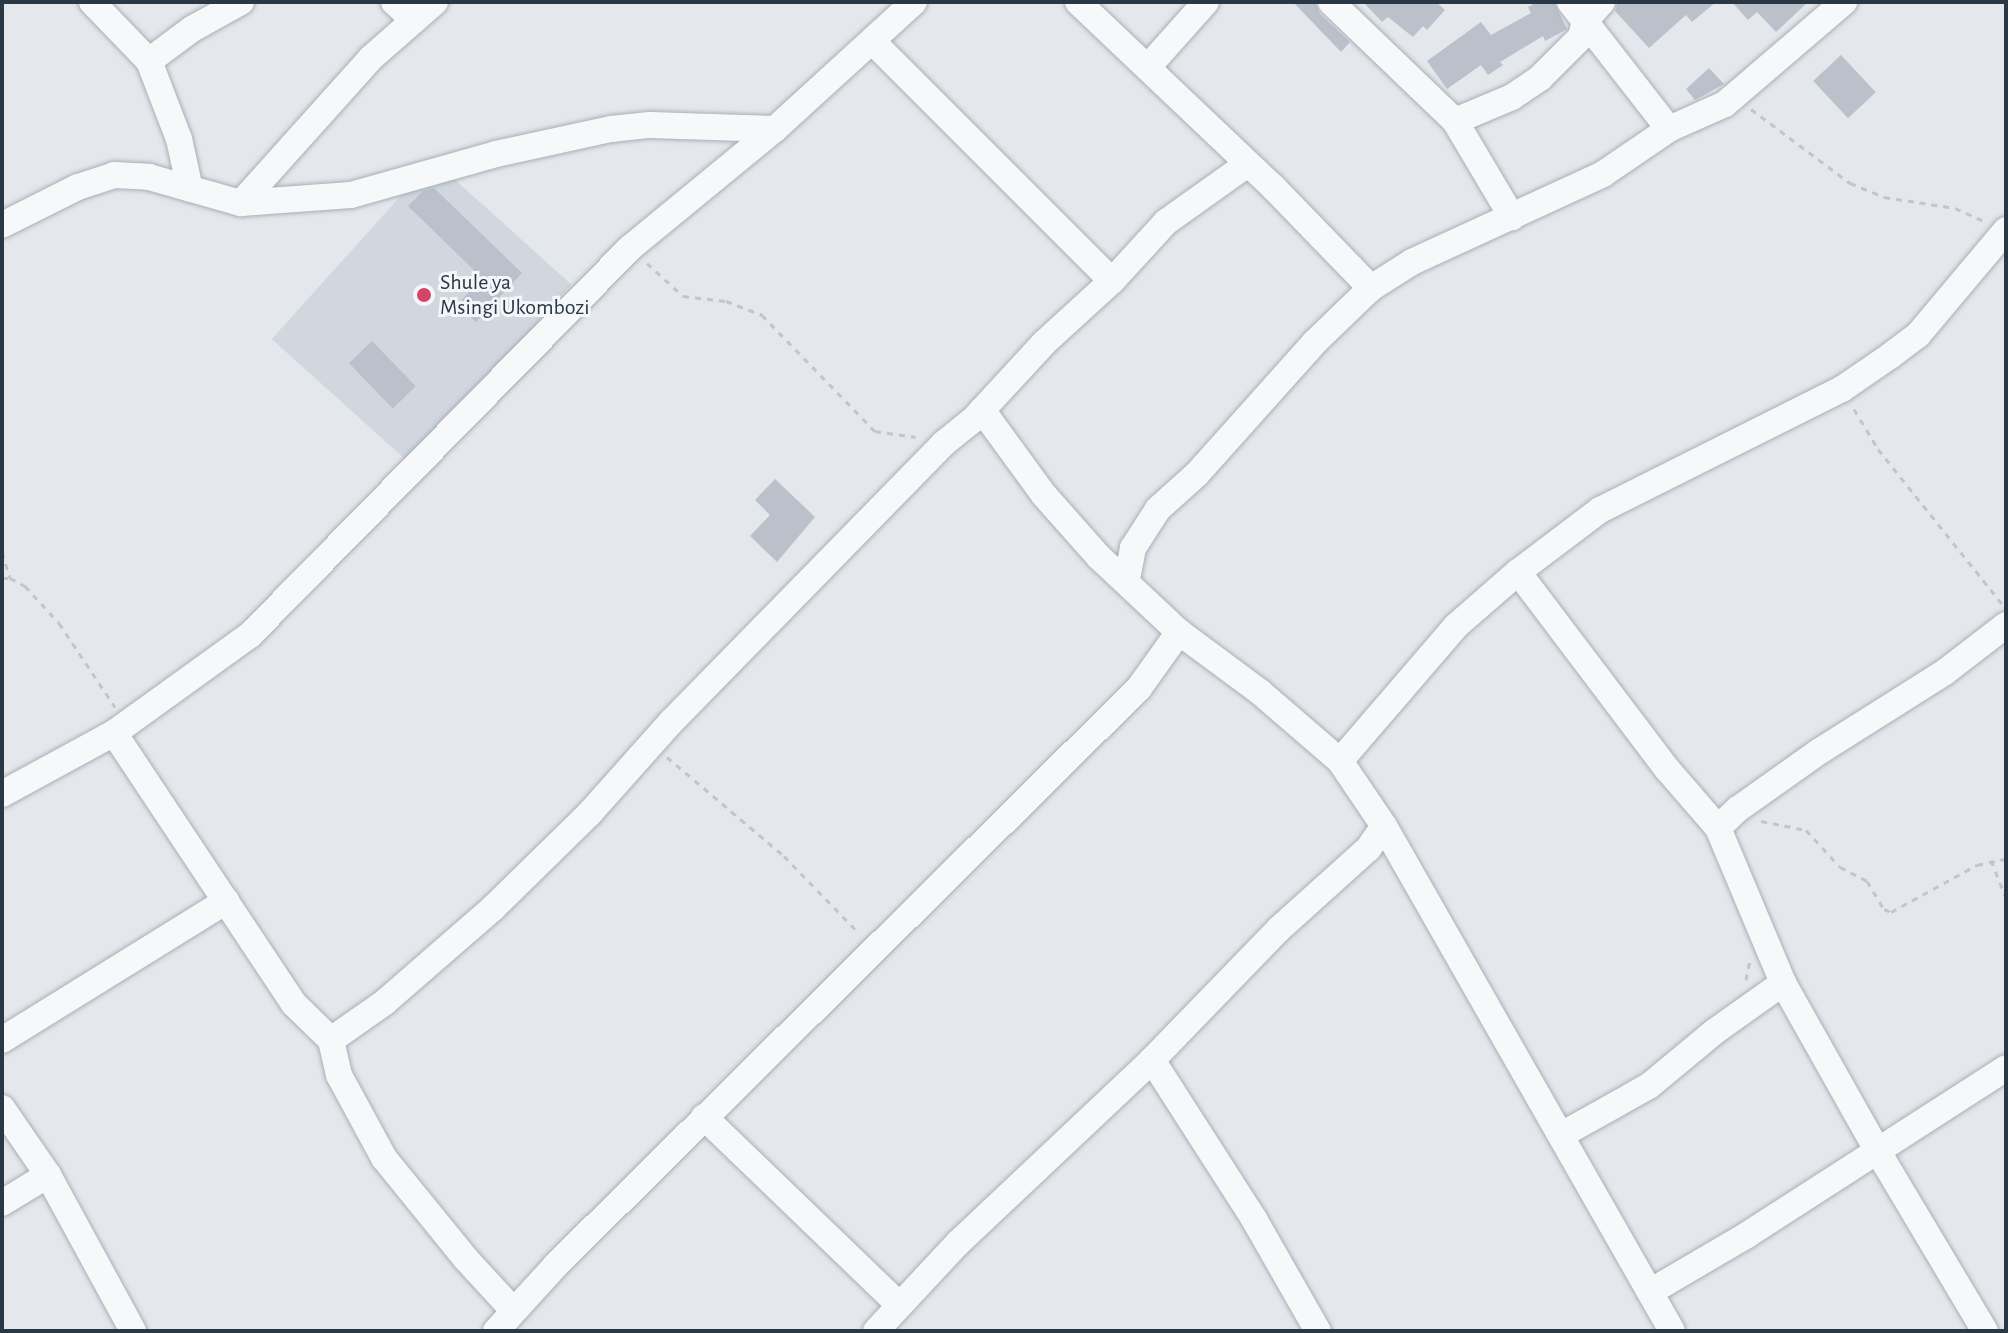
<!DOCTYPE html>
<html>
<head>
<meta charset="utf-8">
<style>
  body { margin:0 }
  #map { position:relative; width:2008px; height:1333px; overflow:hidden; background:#e4e8ec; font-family:"Alegreya Sans",sans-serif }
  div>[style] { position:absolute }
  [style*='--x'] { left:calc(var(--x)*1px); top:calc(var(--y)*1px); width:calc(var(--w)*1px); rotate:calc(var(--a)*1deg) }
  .built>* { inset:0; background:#d1d7de; transform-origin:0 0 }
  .building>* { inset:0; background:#bac1ca; transform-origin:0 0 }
  .path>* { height:3px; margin-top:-1.5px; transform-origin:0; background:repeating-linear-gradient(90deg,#c2c6cb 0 6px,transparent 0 12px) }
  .roads { filter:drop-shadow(0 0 2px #a8afb7) drop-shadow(0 0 2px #a8afb7) }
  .minor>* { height:26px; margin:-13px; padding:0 13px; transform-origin:13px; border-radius:13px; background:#f7f8fa }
  .dots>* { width:22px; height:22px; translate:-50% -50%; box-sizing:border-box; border:4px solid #f4f6f9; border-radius:50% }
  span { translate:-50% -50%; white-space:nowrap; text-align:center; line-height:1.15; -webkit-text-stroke:6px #f4f6f9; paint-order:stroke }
  .poi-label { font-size:22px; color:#2a3745 }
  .left { translate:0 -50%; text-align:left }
  .frame { position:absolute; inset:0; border:4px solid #2a3745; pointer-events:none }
</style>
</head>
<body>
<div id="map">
  <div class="built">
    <div style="left:433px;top:160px;width:186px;height:241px;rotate:42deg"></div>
  </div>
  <div class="building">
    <div style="clip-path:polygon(1293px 2px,1315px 2px,1320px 14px,1350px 42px,1341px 52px)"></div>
    <div style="clip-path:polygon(1363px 2px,1436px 2px,1445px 10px,1427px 30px,1423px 26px,1413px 37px,1388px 17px,1382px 22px)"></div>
    <div style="clip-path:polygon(1537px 2px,1554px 2px,1567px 29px,1545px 41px,1543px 36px,1500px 62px,1503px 65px,1488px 75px,1481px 65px,1447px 89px,1427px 61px,1481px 22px,1491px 35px,1531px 13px,1528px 7px)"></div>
    <div style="clip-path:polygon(1618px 2px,1716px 2px,1692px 22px,1686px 15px,1649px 48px,1615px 11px)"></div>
    <div style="clip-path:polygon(1732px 2px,1808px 2px,1776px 32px,1757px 12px,1748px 20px)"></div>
    <div style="left:1841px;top:55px;width:51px;height:38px;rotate:47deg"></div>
    <div style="clip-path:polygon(1709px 68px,1724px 84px,1695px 100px,1686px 89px)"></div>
    <div style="clip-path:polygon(434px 188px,522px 273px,476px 322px,457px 305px,482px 278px,408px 206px,423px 191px)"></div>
    <div style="left:372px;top:341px;width:63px;height:32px;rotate:46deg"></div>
    <div style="clip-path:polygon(775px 479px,815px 517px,777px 562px,750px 536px,770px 515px,755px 500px)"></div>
  </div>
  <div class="path">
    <div style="--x:1751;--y:109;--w:124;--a:36.8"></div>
    <div style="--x:1850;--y:183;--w:37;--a:22"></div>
    <div style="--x:1884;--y:197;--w:72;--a:8.8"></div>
    <div style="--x:1955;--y:208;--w:32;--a:24"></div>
    <div style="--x:647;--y:263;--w:49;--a:42.5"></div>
    <div style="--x:683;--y:296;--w:43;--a:6.6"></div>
    <div style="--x:726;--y:301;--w:39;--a:21"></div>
    <div style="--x:762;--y:315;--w:162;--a:45.8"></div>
    <div style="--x:875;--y:431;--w:41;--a:8.3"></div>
    <div style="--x:1854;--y:409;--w:47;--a:59"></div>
    <div style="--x:1878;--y:449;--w:198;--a:51.3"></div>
    <div style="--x:2;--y:552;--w:27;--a:73"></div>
    <div style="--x:2;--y:578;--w:8;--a:0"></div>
    <div style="--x:10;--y:578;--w:17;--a:28"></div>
    <div style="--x:25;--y:586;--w:50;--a:47.4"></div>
    <div style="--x:59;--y:623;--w:101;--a:56.3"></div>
    <div style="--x:667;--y:757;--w:153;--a:40.2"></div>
    <div style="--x:784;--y:856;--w:107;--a:45.8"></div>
    <div style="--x:1761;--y:821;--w:46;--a:11.3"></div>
    <div style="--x:1806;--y:830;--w:50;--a:47.4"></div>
    <div style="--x:1840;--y:867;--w:30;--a:27"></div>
    <div style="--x:1867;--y:881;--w:33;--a:59"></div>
    <div style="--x:1884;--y:909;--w:8;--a:23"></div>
    <div style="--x:1891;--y:912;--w:98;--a:-28.7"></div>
    <div style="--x:1977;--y:865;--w:30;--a:-12"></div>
    <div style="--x:1991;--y:860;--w:41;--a:68.5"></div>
    <div style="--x:1746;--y:980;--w:20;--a:-79"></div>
  </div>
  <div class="roads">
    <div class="minor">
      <div style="--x:92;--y:2;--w:82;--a:46"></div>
      <div style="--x:149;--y:61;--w:84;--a:69"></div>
      <div style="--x:179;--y:139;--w:51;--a:77.6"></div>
      <div style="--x:394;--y:2;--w:25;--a:43"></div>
      <div style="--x:1078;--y:2;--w:269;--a:43.5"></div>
      <div style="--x:1273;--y:187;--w:141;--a:45.9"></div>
      <div style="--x:1331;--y:2;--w:172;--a:43.8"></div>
      <div style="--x:1455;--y:121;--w:112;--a:59.3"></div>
      <div style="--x:1570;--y:2;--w:161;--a:52.1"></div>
      <div style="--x:872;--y:41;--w:339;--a:45"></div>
      <div style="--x:149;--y:61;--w:54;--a:-36.7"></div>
      <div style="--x:192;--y:29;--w:56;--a:-28.9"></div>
      <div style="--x:1148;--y:67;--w:87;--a:-48.3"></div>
      <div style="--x:1455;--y:121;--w:62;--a:-22.8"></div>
      <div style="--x:1512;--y:97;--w:34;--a:-34"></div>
      <div style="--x:1540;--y:78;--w:58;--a:-45"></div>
      <div style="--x:1581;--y:37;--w:16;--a:-76"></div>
      <div style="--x:1585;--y:21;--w:25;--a:-48"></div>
      <div style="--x:241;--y:203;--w:195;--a:-48.1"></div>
      <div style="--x:371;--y:58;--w:85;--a:-41.2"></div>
      <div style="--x:2;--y:225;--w:85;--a:-26.6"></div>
      <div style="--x:78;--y:187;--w:38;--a:-18"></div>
      <div style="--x:114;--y:175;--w:35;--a:3"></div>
      <div style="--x:149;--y:177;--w:96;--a:15.8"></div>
      <div style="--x:241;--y:203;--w:110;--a:-4.2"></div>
      <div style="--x:351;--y:195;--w:151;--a:-15.8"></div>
      <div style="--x:496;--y:154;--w:118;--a:-12.3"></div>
      <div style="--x:611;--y:129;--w:39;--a:-6"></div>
      <div style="--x:650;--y:125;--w:125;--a:1.8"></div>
      <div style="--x:982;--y:410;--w:105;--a:53.9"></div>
      <div style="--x:1044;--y:495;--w:83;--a:48.4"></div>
      <div style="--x:1099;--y:557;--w:110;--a:43.2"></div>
      <div style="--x:1179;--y:632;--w:101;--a:36.5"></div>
      <div style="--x:1260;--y:692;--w:106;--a:40.8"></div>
      <div style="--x:1340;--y:761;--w:78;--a:55.9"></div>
      <div style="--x:1384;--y:826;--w:581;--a:60.3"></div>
      <div style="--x:1518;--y:572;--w:248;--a:52.9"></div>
      <div style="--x:1668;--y:770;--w:77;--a:49.2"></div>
      <div style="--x:1718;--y:828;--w:168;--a:67.2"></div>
      <div style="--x:1783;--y:983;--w:192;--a:60.6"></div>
      <div style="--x:1877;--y:1150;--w:211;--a:59.2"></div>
      <div style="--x:1127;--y:579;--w:32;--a:-79"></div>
      <div style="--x:1133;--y:548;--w:46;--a:-57.3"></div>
      <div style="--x:1158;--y:509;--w:52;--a:-41.9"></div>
      <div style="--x:1197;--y:474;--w:176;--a:-48.2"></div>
      <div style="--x:1314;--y:343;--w:79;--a:-44"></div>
      <div style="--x:1371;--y:288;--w:49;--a:-32.4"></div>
      <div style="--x:1412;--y:262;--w:210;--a:-24.7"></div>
      <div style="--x:1603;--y:174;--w:80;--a:-34.3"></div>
      <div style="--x:1669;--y:129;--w:61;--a:-24.1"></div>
      <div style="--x:1725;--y:104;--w:157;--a:-40.6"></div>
      <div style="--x:114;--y:733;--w:325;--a:56.4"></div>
      <div style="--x:294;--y:1004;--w:52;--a:44.2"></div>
      <div style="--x:1340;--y:761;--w:178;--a:-49.3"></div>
      <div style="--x:1456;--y:626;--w:82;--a:-41.1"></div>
      <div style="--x:1518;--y:572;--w:103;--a:-37.1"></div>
      <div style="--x:1600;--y:510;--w:271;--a:-26.6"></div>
      <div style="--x:1842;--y:389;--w:58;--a:-34.5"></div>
      <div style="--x:1890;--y:356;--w:35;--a:-37"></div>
      <div style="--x:1918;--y:335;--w:137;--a:-50"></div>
      <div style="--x:2;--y:794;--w:128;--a:-28.6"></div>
      <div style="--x:114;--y:733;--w:168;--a:-35.8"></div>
      <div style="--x:250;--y:635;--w:542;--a:-45.52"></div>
      <div style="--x:630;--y:248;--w:188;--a:-39.4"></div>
      <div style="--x:775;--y:129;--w:188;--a:-42.4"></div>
      <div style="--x:1718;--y:828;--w:28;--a:-44"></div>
      <div style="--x:1738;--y:809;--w:100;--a:-35.3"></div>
      <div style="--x:1820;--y:751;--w:148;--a:-32.3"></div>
      <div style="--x:1945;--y:672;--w:77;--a:-37.6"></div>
      <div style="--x:2;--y:1040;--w:264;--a:-31.8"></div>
      <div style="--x:1152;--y:1060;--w:189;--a:57.3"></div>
      <div style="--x:1254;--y:1219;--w:129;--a:60.3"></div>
      <div style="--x:2;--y:1108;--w:81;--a:55.5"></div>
      <div style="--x:48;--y:1175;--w:178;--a:61.4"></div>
      <div style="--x:704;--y:1117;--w:269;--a:43.9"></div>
      <div style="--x:1563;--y:1134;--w:98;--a:-29.2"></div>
      <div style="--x:1649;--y:1086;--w:85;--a:-39.7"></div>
      <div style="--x:1714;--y:1032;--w:85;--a:-35.4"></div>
      <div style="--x:2;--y:1203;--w:54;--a:-31.3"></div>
      <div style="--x:1650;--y:1292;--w:113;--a:-30.4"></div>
      <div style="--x:1747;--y:1235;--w:308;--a:-32.8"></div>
      <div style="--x:512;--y:1309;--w:68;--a:-132.6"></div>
      <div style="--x:466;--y:1259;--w:130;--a:-129.1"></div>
      <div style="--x:384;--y:1158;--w:94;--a:-118.5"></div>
      <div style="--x:339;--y:1075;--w:36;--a:-103"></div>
      <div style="--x:331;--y:1040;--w:66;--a:-35.1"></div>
      <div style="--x:385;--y:1002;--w:143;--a:-41"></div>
      <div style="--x:493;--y:908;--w:136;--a:-44.4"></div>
      <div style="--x:590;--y:813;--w:123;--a:-48.3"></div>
      <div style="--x:672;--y:721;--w:388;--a:-45.6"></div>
      <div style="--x:943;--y:444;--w:38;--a:-39"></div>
      <div style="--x:973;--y:420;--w:105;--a:-47.3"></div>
      <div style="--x:1044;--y:343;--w:92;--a:-42.4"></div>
      <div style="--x:1112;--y:281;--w:80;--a:-47.5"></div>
      <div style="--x:1166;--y:222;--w:98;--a:-35.5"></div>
      <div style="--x:496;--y:1331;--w:89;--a:-47.7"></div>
      <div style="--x:556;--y:1265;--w:820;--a:-44.7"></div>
      <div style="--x:1139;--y:688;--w:69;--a:-54.5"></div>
      <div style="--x:876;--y:1331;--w:120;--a:-47"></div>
      <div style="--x:958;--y:1243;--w:267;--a:-43.3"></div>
      <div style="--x:1152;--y:1060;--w:182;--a:-45.9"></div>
      <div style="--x:1279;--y:929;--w:120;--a:-42"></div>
      <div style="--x:1368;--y:849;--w:28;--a:-55"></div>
    </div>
  </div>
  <div class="dots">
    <div style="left:424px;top:295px;background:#d44569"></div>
  </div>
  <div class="poi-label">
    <span class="left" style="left:440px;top:295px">Shule ya<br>Msingi Ukombozi</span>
  </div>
  <div class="frame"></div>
</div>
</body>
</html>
